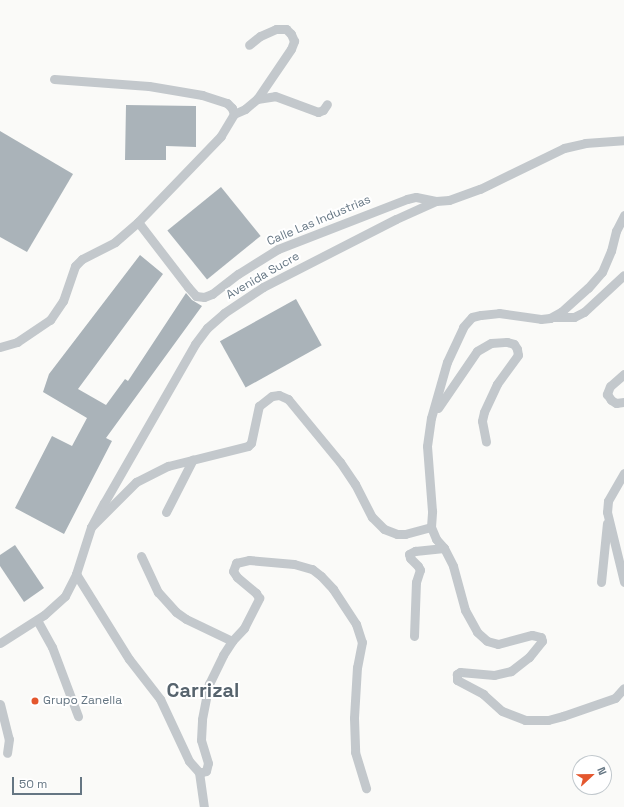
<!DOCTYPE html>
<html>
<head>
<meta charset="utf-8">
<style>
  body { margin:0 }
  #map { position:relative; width:624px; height:807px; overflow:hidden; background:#fafaf8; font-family:"Space Grotesk",sans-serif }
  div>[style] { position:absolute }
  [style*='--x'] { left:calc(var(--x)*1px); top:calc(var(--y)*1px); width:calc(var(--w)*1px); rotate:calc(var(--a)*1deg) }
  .building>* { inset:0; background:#aab3b9; transform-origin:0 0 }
  .street>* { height:9px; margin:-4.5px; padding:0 4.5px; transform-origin:4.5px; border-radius:4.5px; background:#c3c8cc }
  .dots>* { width:11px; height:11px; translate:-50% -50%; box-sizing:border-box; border:2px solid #fff; border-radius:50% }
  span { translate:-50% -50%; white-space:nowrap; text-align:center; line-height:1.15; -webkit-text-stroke:4px #fff; paint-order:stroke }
  .street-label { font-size:12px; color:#657683 }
  .poi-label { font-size:12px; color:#657683 }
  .left { translate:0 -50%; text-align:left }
  .town-label { font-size:20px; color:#57646e; font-weight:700 }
  .north { position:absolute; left:572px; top:755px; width:40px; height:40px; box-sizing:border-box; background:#fff; border:1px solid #c1c8cd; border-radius:50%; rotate:68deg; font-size:11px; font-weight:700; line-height:16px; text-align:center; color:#657683 }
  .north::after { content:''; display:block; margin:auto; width:14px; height:18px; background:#e4572e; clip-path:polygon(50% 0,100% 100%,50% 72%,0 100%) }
  .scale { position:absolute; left:12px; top:777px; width:70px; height:18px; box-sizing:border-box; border:2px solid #657683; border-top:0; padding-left:5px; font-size:12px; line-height:14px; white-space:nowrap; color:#657683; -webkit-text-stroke:3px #fff; paint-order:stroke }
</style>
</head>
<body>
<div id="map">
  <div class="building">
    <div style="clip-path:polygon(126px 105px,196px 106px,196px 147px,166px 146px,166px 160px,125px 160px)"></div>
    <div style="clip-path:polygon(0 131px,73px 174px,27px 252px,0 237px)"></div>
    <div style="left:221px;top:187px;width:63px;height:69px;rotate:51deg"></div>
    <div style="clip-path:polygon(140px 255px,163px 274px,78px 389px,106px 405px,125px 379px,128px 381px,186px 293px,192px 300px,202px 306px,106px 438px,112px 441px,64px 534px,15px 508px,52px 436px,72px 446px,87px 418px,43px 392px,49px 374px)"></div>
    <div style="left:296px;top:299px;width:53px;height:87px;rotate:61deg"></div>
    <div style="clip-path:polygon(15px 545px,44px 588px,24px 602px,0 566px,0 555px)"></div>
  </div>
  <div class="street">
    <div style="--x:54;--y:79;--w:95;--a:4.2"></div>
    <div style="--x:149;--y:86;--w:54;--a:9.6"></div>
    <div style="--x:202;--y:95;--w:26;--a:18"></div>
    <div style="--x:227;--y:103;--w:7;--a:45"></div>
    <div style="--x:232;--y:108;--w:6;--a:72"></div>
    <div style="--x:234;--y:114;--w:26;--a:121"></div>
    <div style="--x:221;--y:136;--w:120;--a:134"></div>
    <div style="--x:257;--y:99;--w:18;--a:-9"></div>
    <div style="--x:275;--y:96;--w:46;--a:20.4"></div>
    <div style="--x:318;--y:112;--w:5;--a:-22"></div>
    <div style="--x:323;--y:110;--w:7;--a:-56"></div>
    <div style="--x:234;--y:114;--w:12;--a:-24"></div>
    <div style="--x:245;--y:109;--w:16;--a:-40"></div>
    <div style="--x:257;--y:99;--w:60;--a:-55.8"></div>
    <div style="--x:291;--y:49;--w:9;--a:-69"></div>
    <div style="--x:294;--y:41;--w:8;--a:-113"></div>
    <div style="--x:291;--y:34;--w:7;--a:-135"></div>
    <div style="--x:286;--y:29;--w:10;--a:180"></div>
    <div style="--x:276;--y:29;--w:17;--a:156"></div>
    <div style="--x:260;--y:36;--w:14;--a:141"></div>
    <div style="--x:554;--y:317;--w:20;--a:0"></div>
    <div style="--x:574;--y:317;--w:11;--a:-27"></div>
    <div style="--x:584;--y:312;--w:54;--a:-42.8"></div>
    <div style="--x:0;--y:347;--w:18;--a:-16"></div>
    <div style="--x:17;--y:342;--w:40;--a:-34"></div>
    <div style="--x:50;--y:320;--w:23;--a:-56"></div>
    <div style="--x:63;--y:301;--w:37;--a:-71"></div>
    <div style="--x:75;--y:266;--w:10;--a:-45"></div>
    <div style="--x:82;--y:259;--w:37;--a:-27"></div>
    <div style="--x:115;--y:242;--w:30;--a:-41"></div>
    <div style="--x:138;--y:222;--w:82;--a:52.4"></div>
    <div style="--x:188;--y:287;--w:12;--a:48"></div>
    <div style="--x:196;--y:296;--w:8;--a:7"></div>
    <div style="--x:204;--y:297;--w:9;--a:-21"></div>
    <div style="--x:212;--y:294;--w:33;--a:-38"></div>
    <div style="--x:238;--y:274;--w:47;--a:-32"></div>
    <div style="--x:278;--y:249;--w:138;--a:-21.2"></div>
    <div style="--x:407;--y:199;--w:9;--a:-13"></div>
    <div style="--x:416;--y:197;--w:20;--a:11"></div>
    <div style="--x:624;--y:374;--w:18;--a:139"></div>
    <div style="--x:610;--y:386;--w:9;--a:111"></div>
    <div style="--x:607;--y:394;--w:7;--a:56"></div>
    <div style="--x:611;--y:400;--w:6;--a:31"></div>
    <div style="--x:616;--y:403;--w:8;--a:-7"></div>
    <div style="--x:438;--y:408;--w:69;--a:-55.6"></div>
    <div style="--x:477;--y:351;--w:16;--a:-30"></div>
    <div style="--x:491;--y:343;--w:16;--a:-4"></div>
    <div style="--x:507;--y:342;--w:7;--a:16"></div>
    <div style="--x:514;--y:344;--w:6;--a:59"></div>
    <div style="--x:517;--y:349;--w:6;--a:81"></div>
    <div style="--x:518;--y:355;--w:36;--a:126"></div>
    <div style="--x:497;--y:384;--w:31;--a:115"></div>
    <div style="--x:484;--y:412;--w:9;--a:103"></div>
    <div style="--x:482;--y:421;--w:21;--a:79"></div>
    <div style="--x:624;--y:473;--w:32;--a:120"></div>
    <div style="--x:608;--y:501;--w:11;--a:95"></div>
    <div style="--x:607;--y:512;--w:72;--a:76.3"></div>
    <div style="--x:166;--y:512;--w:59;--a:-63"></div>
    <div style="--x:91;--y:527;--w:64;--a:-45"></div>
    <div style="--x:136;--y:482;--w:36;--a:-27"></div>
    <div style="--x:168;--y:466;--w:82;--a:-14"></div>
    <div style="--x:248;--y:446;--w:4;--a:-45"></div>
    <div style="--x:251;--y:443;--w:38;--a:-78"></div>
    <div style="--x:259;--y:406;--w:16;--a:-38"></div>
    <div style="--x:272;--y:396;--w:7;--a:-8"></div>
    <div style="--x:279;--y:395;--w:10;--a:24"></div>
    <div style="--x:288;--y:399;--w:82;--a:50.5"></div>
    <div style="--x:340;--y:462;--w:27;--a:56"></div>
    <div style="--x:355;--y:484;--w:37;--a:63"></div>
    <div style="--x:372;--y:517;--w:17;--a:45"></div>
    <div style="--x:384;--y:529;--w:14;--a:21"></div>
    <div style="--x:397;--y:534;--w:8;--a:0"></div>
    <div style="--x:405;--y:534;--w:27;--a:-15"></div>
    <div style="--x:431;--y:527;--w:16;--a:-86"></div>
    <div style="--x:432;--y:511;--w:65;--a:-94.4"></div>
    <div style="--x:427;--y:446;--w:28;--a:-82"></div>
    <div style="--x:431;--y:418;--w:58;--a:-74.1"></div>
    <div style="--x:447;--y:362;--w:38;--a:-65"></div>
    <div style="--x:463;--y:327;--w:13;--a:-48"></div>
    <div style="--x:472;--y:317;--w:9;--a:-13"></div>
    <div style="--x:481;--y:315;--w:18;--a:-6"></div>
    <div style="--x:499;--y:313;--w:42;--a:8.1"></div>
    <div style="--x:541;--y:319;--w:9;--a:-6"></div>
    <div style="--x:550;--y:318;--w:13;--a:-29"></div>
    <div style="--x:561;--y:312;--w:36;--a:-42"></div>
    <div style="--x:588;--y:288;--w:21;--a:-49"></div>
    <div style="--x:602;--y:272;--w:23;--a:-67"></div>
    <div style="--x:611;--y:251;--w:21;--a:-76"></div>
    <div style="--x:616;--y:231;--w:18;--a:-63"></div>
    <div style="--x:431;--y:527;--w:13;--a:67"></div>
    <div style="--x:436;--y:539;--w:12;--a:48"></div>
    <div style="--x:444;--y:548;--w:20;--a:63"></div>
    <div style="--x:453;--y:566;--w:46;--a:74.7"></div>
    <div style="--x:465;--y:610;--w:25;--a:61"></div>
    <div style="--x:477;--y:632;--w:13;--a:42"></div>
    <div style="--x:487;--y:641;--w:11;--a:15"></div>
    <div style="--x:498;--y:644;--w:35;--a:-15"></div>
    <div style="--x:532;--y:635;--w:9;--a:13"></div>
    <div style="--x:541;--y:637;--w:4;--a:76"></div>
    <div style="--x:542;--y:641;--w:21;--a:129"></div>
    <div style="--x:529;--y:657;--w:23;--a:142"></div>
    <div style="--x:511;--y:671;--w:17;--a:167"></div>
    <div style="--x:494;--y:675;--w:34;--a:-175"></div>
    <div style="--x:460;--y:672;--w:4;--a:146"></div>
    <div style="--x:457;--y:674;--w:6;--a:90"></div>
    <div style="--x:457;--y:680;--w:30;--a:28"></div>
    <div style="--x:483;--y:694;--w:25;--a:42"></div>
    <div style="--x:502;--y:711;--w:25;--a:21"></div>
    <div style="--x:525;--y:720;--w:23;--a:0"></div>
    <div style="--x:548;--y:720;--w:16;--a:-15"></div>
    <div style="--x:563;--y:716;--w:55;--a:-19.1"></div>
    <div style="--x:615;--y:698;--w:13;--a:-48"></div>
    <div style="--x:141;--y:556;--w:40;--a:65"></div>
    <div style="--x:158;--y:592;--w:27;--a:48"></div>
    <div style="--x:176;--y:612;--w:12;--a:35"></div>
    <div style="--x:186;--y:619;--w:51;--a:25.6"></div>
    <div style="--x:76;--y:574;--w:100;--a:58.1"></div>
    <div style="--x:129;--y:659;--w:51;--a:52.2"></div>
    <div style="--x:160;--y:699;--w:68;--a:64.9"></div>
    <div style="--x:189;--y:761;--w:15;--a:48"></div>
    <div style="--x:199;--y:772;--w:3;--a:0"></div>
    <div style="--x:202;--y:772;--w:4;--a:-14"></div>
    <div style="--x:206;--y:771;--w:8;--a:-76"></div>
    <div style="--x:208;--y:763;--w:24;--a:-107"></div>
    <div style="--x:201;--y:740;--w:21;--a:-87"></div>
    <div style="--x:202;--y:719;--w:36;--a:-79"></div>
    <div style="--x:209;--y:684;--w:32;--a:-64"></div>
    <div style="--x:223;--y:655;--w:17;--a:-57"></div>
    <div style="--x:232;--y:641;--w:18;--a:-47"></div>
    <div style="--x:244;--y:628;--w:34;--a:-63"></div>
    <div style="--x:259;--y:598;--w:6;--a:-121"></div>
    <div style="--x:256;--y:593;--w:25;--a:-140"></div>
    <div style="--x:237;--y:577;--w:7;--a:-124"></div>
    <div style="--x:233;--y:571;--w:9;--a:-69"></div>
    <div style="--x:236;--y:563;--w:13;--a:-13"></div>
    <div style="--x:249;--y:560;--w:45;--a:5.1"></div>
    <div style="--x:294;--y:564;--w:19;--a:16"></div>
    <div style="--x:312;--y:569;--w:11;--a:38"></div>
    <div style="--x:321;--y:576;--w:18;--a:47"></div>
    <div style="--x:333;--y:589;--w:42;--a:56.7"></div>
    <div style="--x:356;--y:624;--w:19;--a:72"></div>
    <div style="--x:362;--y:642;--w:25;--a:101"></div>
    <div style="--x:357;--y:667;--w:51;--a:93.4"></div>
    <div style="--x:354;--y:718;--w:34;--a:88"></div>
    <div style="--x:355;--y:752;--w:38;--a:73"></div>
    <div style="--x:601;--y:582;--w:59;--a:-84.2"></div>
    <div style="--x:37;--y:620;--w:31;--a:61"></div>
    <div style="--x:52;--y:647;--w:74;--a:69.4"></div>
    <div style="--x:414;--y:636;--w:54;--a:-87.9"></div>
    <div style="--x:416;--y:582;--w:13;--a:-72"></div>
    <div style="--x:420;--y:570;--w:4;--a:-117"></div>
    <div style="--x:418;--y:566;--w:11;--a:-135"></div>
    <div style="--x:410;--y:558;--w:4;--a:-104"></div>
    <div style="--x:409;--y:554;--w:7;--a:-27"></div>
    <div style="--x:415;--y:551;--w:29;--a:-6"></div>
    <div style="--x:0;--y:643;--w:52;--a:-32.5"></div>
    <div style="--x:44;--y:615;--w:28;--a:-42"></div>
    <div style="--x:65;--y:596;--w:25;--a:-63"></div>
    <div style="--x:76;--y:574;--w:49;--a:-72.3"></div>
    <div style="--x:91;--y:527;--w:27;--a:-62"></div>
    <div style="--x:104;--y:503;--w:183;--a:-60.2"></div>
    <div style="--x:195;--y:344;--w:20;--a:-53"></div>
    <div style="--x:207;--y:328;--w:23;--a:-41"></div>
    <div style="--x:224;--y:313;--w:47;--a:-33.7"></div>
    <div style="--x:263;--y:287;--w:149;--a:-27.1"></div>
    <div style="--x:396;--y:219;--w:44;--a:-24.2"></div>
    <div style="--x:436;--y:201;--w:13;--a:-4"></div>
    <div style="--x:449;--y:200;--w:33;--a:-20"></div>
    <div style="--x:480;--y:189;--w:93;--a:-26"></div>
    <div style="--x:564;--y:148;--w:22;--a:-13"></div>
    <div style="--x:585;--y:143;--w:39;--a:-4"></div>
    <div style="--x:0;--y:704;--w:36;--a:76"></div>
    <div style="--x:9;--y:739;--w:14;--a:98"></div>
    <div style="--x:199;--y:772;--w:35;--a:82"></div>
  </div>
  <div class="dots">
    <div style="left:35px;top:701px;background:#e4572e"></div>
  </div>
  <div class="street-label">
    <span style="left:319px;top:221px;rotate:-23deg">Calle Las Industrias</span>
    <span style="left:263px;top:276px;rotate:-30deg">Avenida Sucre</span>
  </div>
  <div class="poi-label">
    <span class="left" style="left:43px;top:701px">Grupo Zanella</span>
  </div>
  <div class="town-label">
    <span style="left:203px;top:690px">Carrizal</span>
  </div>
  <div class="north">N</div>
  <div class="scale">50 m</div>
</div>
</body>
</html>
